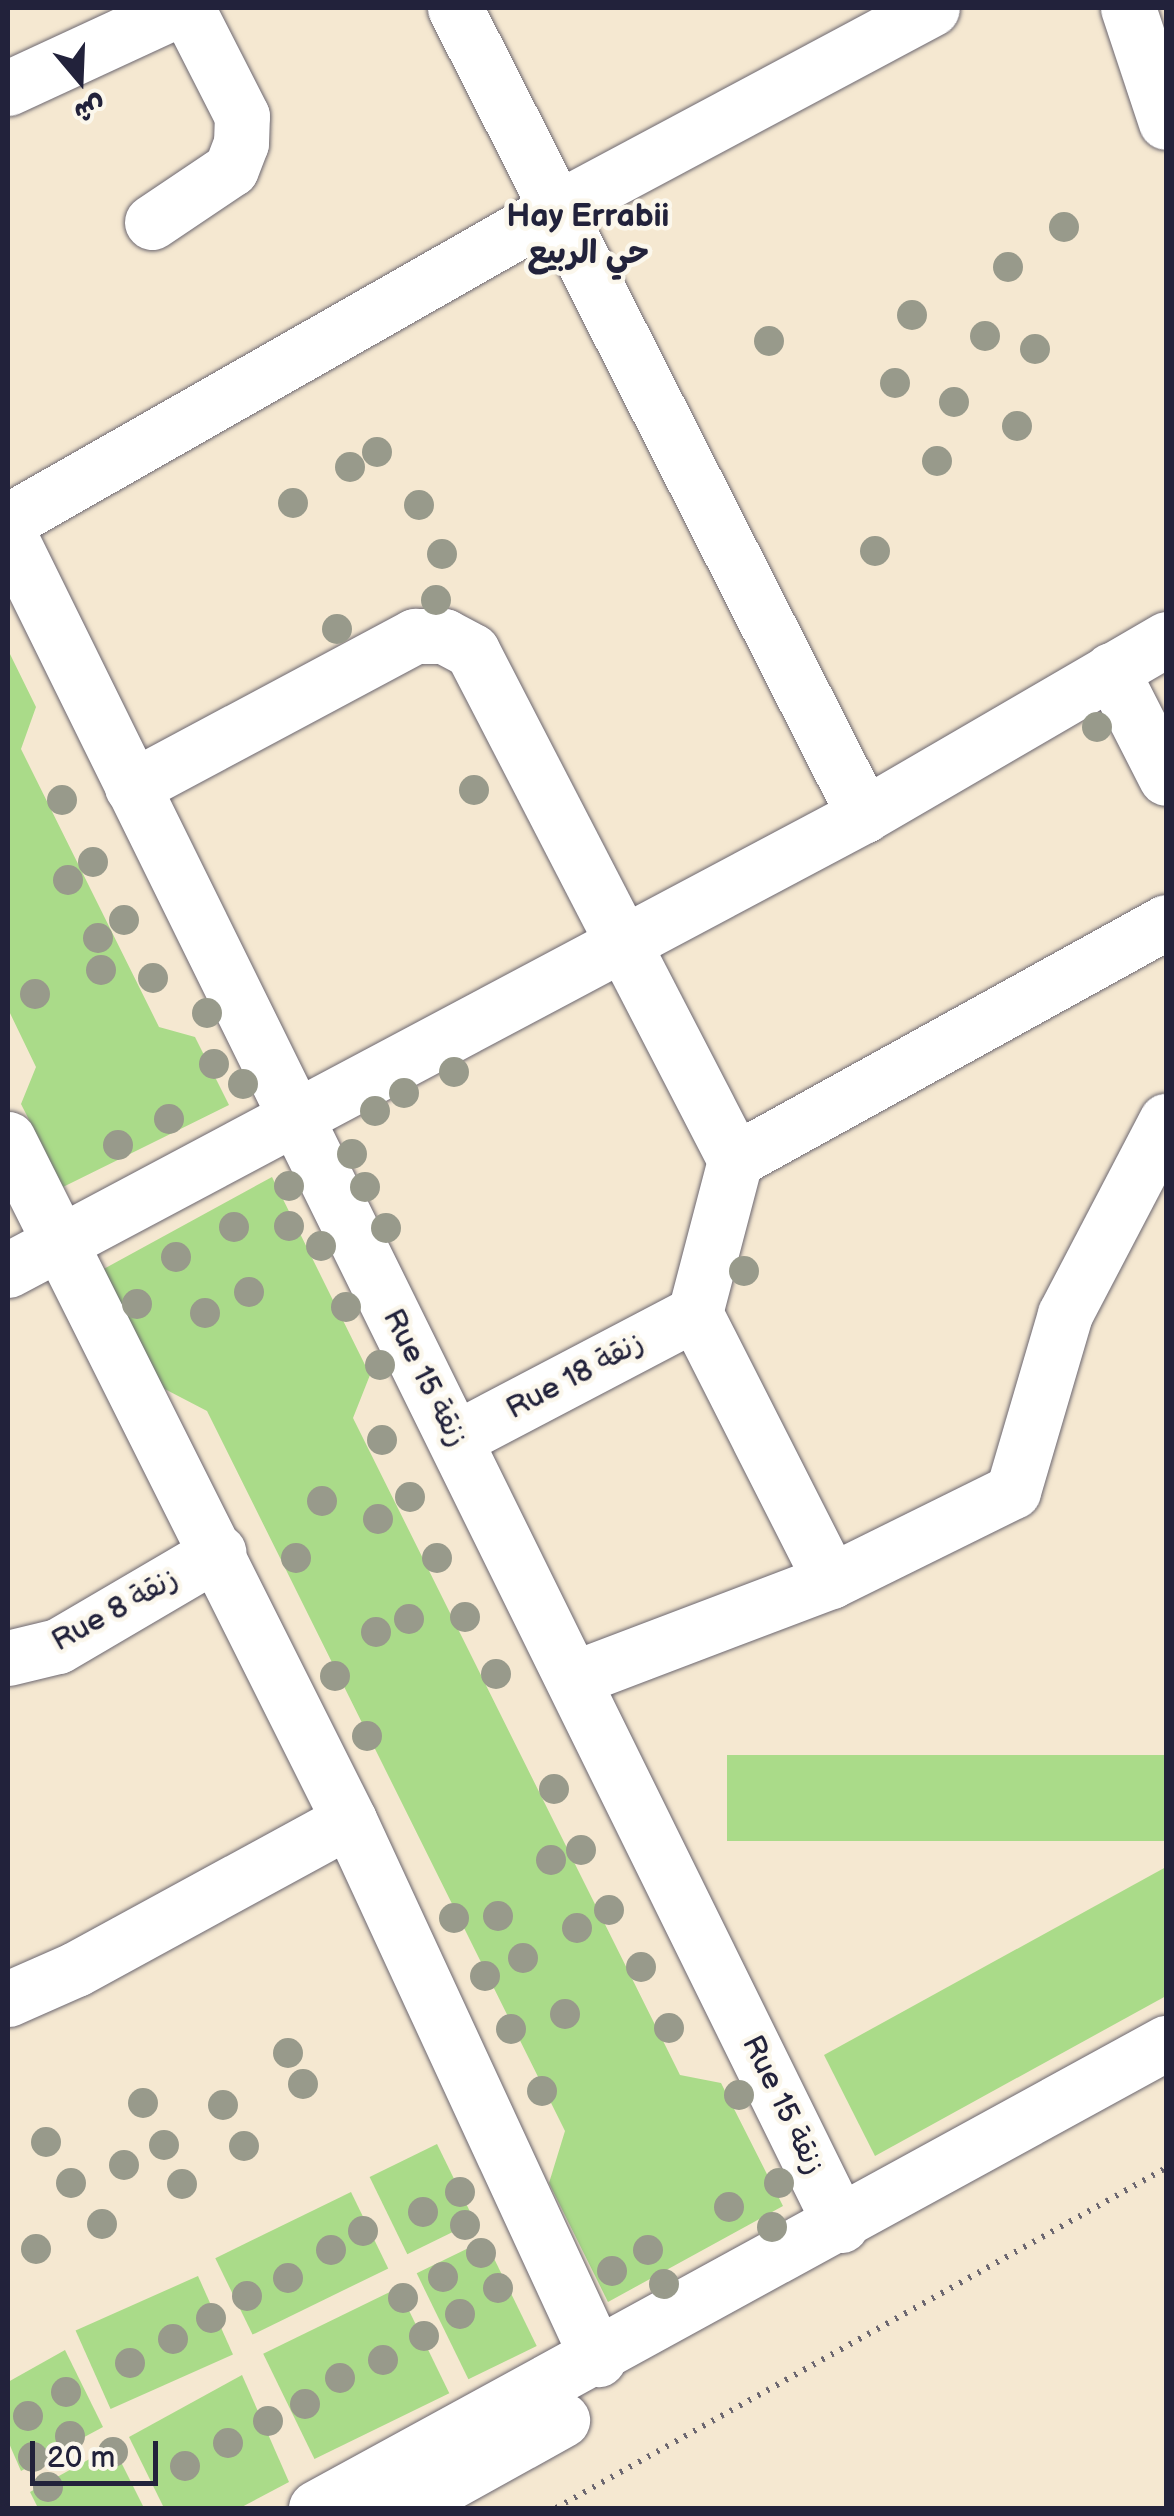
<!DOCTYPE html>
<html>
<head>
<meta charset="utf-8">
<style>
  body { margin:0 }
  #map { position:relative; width:1174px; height:2516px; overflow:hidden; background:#f5e8d1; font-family:"Balsamiq Sans","Playpen Sans Arabic",sans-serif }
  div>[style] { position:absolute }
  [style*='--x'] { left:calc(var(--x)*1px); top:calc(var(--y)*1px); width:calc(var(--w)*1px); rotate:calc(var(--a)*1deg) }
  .green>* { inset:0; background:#aadb89; transform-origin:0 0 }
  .path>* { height:6px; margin-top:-3px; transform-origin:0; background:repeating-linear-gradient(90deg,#6c6770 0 2.5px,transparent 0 10.5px) }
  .roads { filter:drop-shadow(0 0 2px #6c6770) drop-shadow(0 0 2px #6c6770) }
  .minor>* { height:55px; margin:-27.5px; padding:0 27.5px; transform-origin:27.5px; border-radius:27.5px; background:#fff }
  .major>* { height:55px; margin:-27.5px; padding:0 27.5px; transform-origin:27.5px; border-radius:27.5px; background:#fff }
  .trees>* { width:30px; height:30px; margin:-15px; border-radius:50%; background:#989a8b }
  span { translate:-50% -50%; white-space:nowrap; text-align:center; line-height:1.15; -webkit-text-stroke:9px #fbf7ec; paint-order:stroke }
  .street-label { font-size:30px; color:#22223b }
  .neighbourhood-label { font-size:32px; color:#22223b; font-weight:700 }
  .frame { position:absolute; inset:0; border:10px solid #22223b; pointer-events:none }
  .north { position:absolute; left:30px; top:30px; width:100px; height:100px; -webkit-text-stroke:8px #fbf7ec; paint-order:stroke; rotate:161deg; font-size:28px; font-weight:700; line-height:40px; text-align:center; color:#22223b }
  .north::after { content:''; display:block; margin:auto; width:35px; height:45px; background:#22223b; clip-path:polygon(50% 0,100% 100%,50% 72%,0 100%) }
  .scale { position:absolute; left:30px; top:2441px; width:128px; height:45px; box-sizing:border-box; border:5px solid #22223b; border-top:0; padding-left:12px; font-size:30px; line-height:35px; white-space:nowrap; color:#22223b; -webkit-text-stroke:8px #fbf7ec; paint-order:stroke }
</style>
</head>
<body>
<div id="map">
  <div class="green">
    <div style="clip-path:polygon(8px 650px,36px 707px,21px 749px,159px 1027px,195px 1037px,229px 1105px,63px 1187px,21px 1104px,36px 1067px,8px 1009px)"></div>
    <div style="clip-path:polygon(272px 1177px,370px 1375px,353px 1418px,680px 2075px,721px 2083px,783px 2206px,608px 2302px,549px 2183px,565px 2131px,207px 1411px,157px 1385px,100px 1271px)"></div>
    <div style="left:1166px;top:1755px;width:86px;height:439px;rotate:90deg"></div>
    <div style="clip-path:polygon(1166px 1867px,1166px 1996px,875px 2156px,824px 2055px)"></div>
    <div style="left:437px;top:2144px;width:86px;height:75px;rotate:64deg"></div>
    <div style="left:351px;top:2192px;width:85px;height:151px;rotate:64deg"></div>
    <div style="left:485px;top:2240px;width:118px;height:76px;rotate:64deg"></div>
    <div style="left:198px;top:2276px;width:86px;height:134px;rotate:66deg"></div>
    <div style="left:398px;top:2288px;width:117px;height:150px;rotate:64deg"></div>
    <div style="clip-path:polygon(65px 2350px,103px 2427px,21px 2471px,8px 2441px,8px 2382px)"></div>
    <div style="clip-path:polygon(242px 2375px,289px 2482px,240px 2508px,164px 2508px,129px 2437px)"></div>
    <div style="clip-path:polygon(113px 2446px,144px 2508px,38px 2508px,30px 2492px)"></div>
  </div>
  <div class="path">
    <div style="--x:556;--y:2508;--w:698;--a:-29.13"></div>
  </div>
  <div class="roads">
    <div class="minor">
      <div style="--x:455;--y:8;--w:905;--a:63.12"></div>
      <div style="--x:1128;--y:8;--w:120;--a:71.6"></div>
      <div style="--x:8;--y:88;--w:191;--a:-24.8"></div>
      <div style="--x:152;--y:222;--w:95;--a:-33.9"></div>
      <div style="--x:231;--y:169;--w:28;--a:-69"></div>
      <div style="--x:241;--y:143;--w:27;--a:-88"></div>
      <div style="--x:242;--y:116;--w:121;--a:-117"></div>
      <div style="--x:8;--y:521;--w:631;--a:-29.65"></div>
      <div style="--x:556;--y:209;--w:426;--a:-28.1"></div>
      <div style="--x:8;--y:533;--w:1886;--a:63.79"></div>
      <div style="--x:1111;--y:670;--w:121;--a:63"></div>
      <div style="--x:132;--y:787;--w:321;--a:-28.1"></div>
      <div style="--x:415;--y:636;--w:29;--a:0"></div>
      <div style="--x:444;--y:636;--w:32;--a:28"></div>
      <div style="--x:472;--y:651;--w:573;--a:62.67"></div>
      <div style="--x:8;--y:1139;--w:762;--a:63.4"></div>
      <div style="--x:349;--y:1820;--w:594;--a:65.2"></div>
      <div style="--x:8;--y:1270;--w:969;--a:-27.99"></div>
      <div style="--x:864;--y:815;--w:350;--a:-30.2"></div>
      <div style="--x:455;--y:1439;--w:271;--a:-27.7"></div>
      <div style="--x:831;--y:1581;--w:301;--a:-116.9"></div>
      <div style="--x:695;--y:1313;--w:158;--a:-75.3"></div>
      <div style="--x:735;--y:1160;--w:492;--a:-28.9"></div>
      <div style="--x:8;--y:1658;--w:51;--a:-13.5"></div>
      <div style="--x:58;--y:1646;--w:186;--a:-30.4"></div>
      <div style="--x:575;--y:1678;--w:274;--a:-20.8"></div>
      <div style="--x:831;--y:1581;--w:203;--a:-26.3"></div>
      <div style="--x:1013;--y:1491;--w:184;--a:-73.6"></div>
      <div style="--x:1065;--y:1314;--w:218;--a:-62.4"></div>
      <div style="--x:8;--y:1999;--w:74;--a:-23.8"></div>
      <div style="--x:76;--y:1969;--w:311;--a:-28.6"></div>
    </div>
    <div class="major">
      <div style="--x:316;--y:2508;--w:969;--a:-28.68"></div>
      <div style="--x:403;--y:2508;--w:182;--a:-29"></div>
    </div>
  </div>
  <div class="trees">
    <div style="left:1064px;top:227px"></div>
    <div style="left:1008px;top:267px"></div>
    <div style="left:912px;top:315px"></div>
    <div style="left:985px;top:336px"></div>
    <div style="left:769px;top:341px"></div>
    <div style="left:1035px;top:349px"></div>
    <div style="left:895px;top:383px"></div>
    <div style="left:954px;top:402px"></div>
    <div style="left:1017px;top:426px"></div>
    <div style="left:377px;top:452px"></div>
    <div style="left:937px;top:461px"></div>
    <div style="left:350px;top:467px"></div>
    <div style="left:293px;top:503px"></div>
    <div style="left:419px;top:505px"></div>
    <div style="left:875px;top:551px"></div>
    <div style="left:442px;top:554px"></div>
    <div style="left:436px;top:600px"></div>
    <div style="left:337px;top:629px"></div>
    <div style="left:1097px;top:727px"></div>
    <div style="left:474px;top:790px"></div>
    <div style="left:62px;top:800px"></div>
    <div style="left:93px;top:862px"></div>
    <div style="left:68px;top:880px"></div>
    <div style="left:124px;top:920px"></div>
    <div style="left:98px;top:938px"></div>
    <div style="left:101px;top:970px"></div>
    <div style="left:153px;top:978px"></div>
    <div style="left:35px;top:994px"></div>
    <div style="left:207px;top:1013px"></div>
    <div style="left:214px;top:1064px"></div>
    <div style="left:454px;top:1072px"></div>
    <div style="left:243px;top:1084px"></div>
    <div style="left:404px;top:1093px"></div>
    <div style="left:375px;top:1111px"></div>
    <div style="left:169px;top:1119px"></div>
    <div style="left:118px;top:1145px"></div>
    <div style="left:352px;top:1154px"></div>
    <div style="left:289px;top:1186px"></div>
    <div style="left:365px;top:1187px"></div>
    <div style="left:289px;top:1226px"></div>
    <div style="left:234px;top:1227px"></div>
    <div style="left:386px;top:1228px"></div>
    <div style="left:321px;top:1246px"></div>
    <div style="left:176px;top:1257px"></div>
    <div style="left:744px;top:1271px"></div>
    <div style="left:249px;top:1292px"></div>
    <div style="left:137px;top:1304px"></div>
    <div style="left:346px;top:1307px"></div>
    <div style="left:205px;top:1313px"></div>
    <div style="left:380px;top:1365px"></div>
    <div style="left:382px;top:1440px"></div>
    <div style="left:410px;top:1497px"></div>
    <div style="left:322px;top:1501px"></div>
    <div style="left:378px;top:1519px"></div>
    <div style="left:296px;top:1558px"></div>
    <div style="left:437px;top:1558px"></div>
    <div style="left:465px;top:1617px"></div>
    <div style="left:409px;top:1619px"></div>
    <div style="left:376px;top:1632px"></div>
    <div style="left:496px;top:1674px"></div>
    <div style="left:335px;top:1676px"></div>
    <div style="left:367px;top:1736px"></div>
    <div style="left:554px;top:1789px"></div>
    <div style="left:581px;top:1850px"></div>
    <div style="left:551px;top:1860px"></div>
    <div style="left:609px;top:1910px"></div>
    <div style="left:498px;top:1916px"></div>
    <div style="left:454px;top:1918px"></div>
    <div style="left:577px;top:1928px"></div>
    <div style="left:523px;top:1958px"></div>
    <div style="left:641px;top:1967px"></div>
    <div style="left:485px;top:1976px"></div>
    <div style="left:565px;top:2014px"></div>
    <div style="left:669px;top:2028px"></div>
    <div style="left:511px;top:2029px"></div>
    <div style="left:288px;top:2053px"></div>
    <div style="left:303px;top:2084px"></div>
    <div style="left:542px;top:2091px"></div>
    <div style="left:739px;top:2095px"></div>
    <div style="left:143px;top:2103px"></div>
    <div style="left:223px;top:2105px"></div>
    <div style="left:46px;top:2142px"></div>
    <div style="left:164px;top:2145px"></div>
    <div style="left:244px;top:2146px"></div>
    <div style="left:124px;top:2165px"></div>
    <div style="left:71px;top:2183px"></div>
    <div style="left:779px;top:2183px"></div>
    <div style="left:182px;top:2184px"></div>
    <div style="left:460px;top:2192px"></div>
    <div style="left:729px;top:2207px"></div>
    <div style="left:423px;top:2212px"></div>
    <div style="left:102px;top:2224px"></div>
    <div style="left:465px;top:2225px"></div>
    <div style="left:772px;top:2227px"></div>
    <div style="left:363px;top:2231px"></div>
    <div style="left:36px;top:2249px"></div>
    <div style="left:331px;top:2250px"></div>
    <div style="left:648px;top:2250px"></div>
    <div style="left:481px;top:2253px"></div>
    <div style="left:612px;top:2271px"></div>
    <div style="left:443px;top:2277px"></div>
    <div style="left:288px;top:2278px"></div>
    <div style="left:664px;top:2284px"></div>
    <div style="left:498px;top:2288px"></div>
    <div style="left:247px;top:2296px"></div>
    <div style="left:403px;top:2298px"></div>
    <div style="left:460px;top:2314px"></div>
    <div style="left:211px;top:2318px"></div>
    <div style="left:424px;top:2336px"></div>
    <div style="left:173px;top:2339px"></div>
    <div style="left:383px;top:2360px"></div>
    <div style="left:130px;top:2363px"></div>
    <div style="left:340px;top:2378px"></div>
    <div style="left:66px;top:2392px"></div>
    <div style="left:305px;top:2404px"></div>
    <div style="left:28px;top:2416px"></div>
    <div style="left:268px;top:2421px"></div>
    <div style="left:70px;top:2436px"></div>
    <div style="left:228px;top:2443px"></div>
    <div style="left:113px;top:2452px"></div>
    <div style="left:33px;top:2457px"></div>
    <div style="left:185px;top:2466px"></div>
    <div style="left:48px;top:2487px"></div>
  </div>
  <div class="street-label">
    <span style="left:575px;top:1376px;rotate:-28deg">Rue 18 زنقة</span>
    <span style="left:425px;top:1378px;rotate:63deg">Rue 15 زنقة</span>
    <span style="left:115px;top:1610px;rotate:-29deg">Rue 8 زنقة</span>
    <span style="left:783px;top:2105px;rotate:64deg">Rue 15 زنقة</span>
  </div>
  <div class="neighbourhood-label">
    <span style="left:588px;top:236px">Hay Errabii<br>حي الربيع</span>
  </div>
  <div class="frame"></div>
  <div class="north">ش</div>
  <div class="scale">20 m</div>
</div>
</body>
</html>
